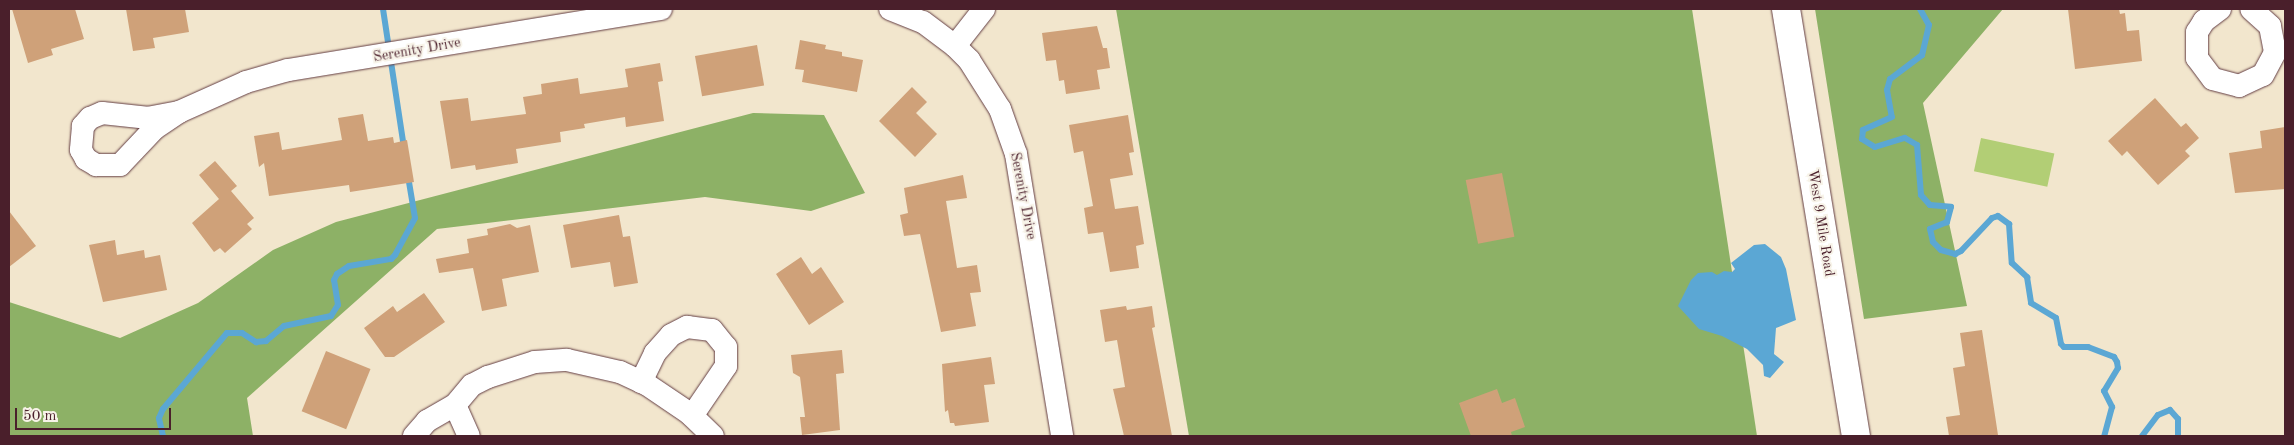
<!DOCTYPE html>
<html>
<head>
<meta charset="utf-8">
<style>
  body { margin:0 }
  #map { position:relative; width:2294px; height:445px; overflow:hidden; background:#f2e6cd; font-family:"Old Standard TT",serif }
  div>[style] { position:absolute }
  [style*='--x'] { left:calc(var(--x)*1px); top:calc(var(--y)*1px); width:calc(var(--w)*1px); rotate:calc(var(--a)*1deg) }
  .green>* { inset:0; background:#b2ce75; transform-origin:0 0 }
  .forest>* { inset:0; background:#8db166 }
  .water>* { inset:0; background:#5ba7d4 }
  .stream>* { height:6px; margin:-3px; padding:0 3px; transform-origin:3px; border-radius:3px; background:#5ba7d4 }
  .building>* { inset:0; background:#cfa179; transform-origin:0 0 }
  .roads { filter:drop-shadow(0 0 1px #633d43) drop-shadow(0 0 1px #633d43) }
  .minor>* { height:22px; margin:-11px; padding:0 11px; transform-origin:11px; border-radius:11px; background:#fff }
  .tertiary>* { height:28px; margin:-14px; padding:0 14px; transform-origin:14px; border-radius:14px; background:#fff }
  span { translate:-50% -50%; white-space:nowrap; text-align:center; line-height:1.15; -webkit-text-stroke:4px #f7f3e8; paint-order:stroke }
  .street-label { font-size:14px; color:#4a1f2b }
  .frame { position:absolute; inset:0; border:10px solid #4a1f2b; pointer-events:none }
  .scale { position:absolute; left:15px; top:408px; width:156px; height:22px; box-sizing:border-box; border:2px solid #4a1f2b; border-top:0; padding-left:6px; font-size:15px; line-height:18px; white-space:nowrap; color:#4a1f2b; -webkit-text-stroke:4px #f7f3e8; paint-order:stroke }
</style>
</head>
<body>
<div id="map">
  <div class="green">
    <div style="left:1981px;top:138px;width:75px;height:34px;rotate:12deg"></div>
  </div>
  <div class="forest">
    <div style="clip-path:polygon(1116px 9px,1692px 9px,1757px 436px,1189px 436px)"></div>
    <div style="clip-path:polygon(1815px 9px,2003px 9px,1923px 103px,1967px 306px,1864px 319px)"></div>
    <div style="clip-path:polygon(753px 113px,824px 115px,865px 193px,811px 211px,705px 197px,437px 229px,247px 398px,253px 436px,9px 436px,9px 302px,120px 338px,198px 303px,273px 250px,336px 222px)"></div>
  </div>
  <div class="water">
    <div style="clip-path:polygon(1765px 244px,1781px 257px,1786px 269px,1796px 320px,1776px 328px,1774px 354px,1784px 362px,1770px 378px,1764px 376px,1763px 365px,1747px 349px,1722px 336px,1699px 329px,1678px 306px,1691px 280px,1698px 273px,1712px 272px,1717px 275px,1724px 271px,1732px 272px,1735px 269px,1731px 263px,1754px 245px)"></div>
  </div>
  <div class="stream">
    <div style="--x:383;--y:9;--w:141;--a:81.4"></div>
    <div style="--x:1920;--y:9;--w:18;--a:61"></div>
    <div style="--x:1929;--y:25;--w:31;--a:103"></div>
    <div style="--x:1922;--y:55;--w:40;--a:143"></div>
    <div style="--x:1890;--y:79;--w:11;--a:105"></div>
    <div style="--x:1887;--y:90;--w:27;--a:80"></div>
    <div style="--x:1892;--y:117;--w:32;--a:156"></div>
    <div style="--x:1863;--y:130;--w:9;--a:96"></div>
    <div style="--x:1862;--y:139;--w:15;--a:32"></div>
    <div style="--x:1875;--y:147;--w:31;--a:-17"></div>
    <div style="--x:1905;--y:138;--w:14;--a:30"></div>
    <div style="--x:1917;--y:145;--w:50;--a:85.4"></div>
    <div style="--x:1921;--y:195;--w:13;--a:48"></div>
    <div style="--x:1930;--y:205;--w:21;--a:5"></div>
    <div style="--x:1951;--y:207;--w:16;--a:105"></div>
    <div style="--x:1947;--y:222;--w:18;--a:158"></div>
    <div style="--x:1930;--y:229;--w:13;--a:77"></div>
    <div style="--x:1933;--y:242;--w:11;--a:45"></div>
    <div style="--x:1941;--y:250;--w:15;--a:16"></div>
    <div style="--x:1955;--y:254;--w:7;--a:-27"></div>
    <div style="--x:1961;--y:251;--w:45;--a:-46.8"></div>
    <div style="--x:1992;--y:218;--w:6;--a:-18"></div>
    <div style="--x:1998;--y:216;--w:14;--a:36"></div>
    <div style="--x:2009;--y:224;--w:39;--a:86"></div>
    <div style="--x:2012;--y:263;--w:21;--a:43"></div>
    <div style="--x:2027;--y:277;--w:26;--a:81"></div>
    <div style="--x:2031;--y:303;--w:29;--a:31"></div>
    <div style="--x:2056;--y:318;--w:26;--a:79"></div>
    <div style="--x:2061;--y:344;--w:4;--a:45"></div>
    <div style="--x:2064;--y:347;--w:24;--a:0"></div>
    <div style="--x:2088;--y:347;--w:28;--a:21"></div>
    <div style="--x:2114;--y:357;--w:6;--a:59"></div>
    <div style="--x:2117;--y:362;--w:6;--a:81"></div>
    <div style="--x:2118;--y:368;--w:27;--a:121"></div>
    <div style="--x:2104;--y:391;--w:18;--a:63"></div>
    <div style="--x:2112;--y:407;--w:30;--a:105"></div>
    <div style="--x:163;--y:436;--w:18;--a:-103"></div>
    <div style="--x:159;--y:418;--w:10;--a:-66"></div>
    <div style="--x:163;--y:409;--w:99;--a:-49.9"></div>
    <div style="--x:227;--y:333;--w:15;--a:0"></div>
    <div style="--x:242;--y:333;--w:17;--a:33"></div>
    <div style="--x:256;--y:342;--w:10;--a:-6"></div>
    <div style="--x:266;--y:341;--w:23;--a:-40"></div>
    <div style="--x:284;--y:326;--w:48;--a:-12"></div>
    <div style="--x:331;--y:316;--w:13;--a:-58"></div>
    <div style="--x:338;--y:305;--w:25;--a:-99"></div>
    <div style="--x:334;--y:280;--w:7;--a:-63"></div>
    <div style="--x:337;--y:274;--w:14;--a:-34"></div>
    <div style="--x:349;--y:266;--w:43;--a:-9.5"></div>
    <div style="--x:391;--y:259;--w:6;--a:-45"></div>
    <div style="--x:395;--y:255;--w:42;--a:-61.6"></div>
    <div style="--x:415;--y:218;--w:43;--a:-99.5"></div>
    <div style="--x:2142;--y:436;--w:26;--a:-53"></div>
    <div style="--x:2158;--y:415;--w:13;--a:-23"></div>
    <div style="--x:2170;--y:410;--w:12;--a:48"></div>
    <div style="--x:2178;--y:419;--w:17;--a:90"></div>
  </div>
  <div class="building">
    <div style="clip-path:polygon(12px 9px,75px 9px,84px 39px,51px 49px,53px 55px,28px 63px)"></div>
    <div style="clip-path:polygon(126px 9px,185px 9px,189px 32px,153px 38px,155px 48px,133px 51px)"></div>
    <div style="clip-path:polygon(2068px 9px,2119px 9px,2120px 14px,2125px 13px,2127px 31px,2139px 30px,2142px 61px,2075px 69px)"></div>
    <div style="clip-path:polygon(1097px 26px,1103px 48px,1107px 48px,1110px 68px,1097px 70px,1100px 89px,1066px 94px,1064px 80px,1059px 81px,1056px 60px,1046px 61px,1042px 33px)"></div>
    <div style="clip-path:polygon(800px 40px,826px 45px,825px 49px,842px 52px,842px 56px,863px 60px,857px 92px,802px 82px,804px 70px,795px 69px)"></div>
    <div style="left:757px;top:45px;width:41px;height:63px;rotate:80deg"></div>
    <div style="clip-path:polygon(660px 63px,663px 81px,658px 82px,664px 121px,626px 127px,625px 117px,584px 124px,585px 128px,560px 132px,561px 142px,516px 149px,518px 163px,476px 170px,475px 165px,451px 169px,440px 101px,468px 98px,471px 121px,526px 114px,523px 97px,542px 94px,541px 84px,578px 78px,580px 94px,628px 87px,625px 69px)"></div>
    <div style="clip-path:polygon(912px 87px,927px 102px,916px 113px,937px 134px,915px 157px,879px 121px)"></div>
    <div style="clip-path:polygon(2155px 98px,2181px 127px,2186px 123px,2199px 138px,2185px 151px,2190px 156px,2158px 185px,2127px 151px,2122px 156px,2108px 141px)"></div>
    <div style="clip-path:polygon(363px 114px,368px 141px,393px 137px,394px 143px,407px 140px,414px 182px,350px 192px,349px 185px,269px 196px,264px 163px,259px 167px,254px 136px,279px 132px,282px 150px,342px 140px,338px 118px)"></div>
    <div style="clip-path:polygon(1128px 115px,1134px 152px,1129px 153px,1133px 175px,1110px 179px,1115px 209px,1138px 206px,1144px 244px,1136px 246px,1139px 268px,1110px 272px,1103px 232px,1088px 234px,1084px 208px,1093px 206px,1083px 151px,1074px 153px,1069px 125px)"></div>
    <div style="clip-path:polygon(2285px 127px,2285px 189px,2235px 193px,2229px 153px,2262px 148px,2260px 131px)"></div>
    <div style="clip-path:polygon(215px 161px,237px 186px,231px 191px,254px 218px,247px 224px,252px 229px,225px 253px,220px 248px,214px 252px,192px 223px,219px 199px,199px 175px)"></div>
    <div style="left:1502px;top:173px;width:65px;height:37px;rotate:79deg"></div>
    <div style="clip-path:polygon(963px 175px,967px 198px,946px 201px,957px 268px,977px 265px,981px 292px,970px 293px,976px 326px,941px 332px,920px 234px,904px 236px,900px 215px,908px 213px,904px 188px)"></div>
    <div style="clip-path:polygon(9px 211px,36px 246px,9px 267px)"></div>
    <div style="clip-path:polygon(619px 215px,623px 237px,630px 236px,638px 283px,614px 287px,610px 262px,571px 268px,563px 225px)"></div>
    <div style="clip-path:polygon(510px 224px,517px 228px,530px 225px,539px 272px,502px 279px,507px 306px,482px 311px,473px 268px,439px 273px,436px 259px,469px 253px,467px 239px,488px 235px,487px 229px)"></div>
    <div style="clip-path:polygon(115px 240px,117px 255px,144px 250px,145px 258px,160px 255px,167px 290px,103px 302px,89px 245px)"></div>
    <div style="clip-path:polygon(801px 257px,812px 274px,821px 267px,844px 302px,809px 325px,776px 274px)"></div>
    <div style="clip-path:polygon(424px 293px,445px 322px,394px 357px,385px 357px,364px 328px,393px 306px,397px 312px)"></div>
    <div style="clip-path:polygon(1126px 306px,1127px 310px,1152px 306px,1155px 327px,1152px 328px,1172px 436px,1124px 436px,1113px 389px,1125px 387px,1117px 340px,1105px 342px,1100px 310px)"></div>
    <div style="clip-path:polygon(1982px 330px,1998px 435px,1949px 436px,1946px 417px,1960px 415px,1953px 368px,1965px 366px,1960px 333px)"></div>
    <div style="clip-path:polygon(842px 350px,844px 373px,836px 374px,840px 430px,802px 435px,800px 417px,805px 417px,800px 377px,793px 373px,791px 355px)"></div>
    <div style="left:326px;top:351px;width:48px;height:65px;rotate:22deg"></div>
    <div style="clip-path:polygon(991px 357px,995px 384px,984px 385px,989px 422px,955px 426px,954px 423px,950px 423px,948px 410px,945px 412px,942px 364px)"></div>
    <div style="clip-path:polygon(1497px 389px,1502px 403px,1515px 398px,1525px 427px,1511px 432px,1512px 436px,1471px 436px,1459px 403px)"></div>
  </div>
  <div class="roads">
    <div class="minor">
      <div style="--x:890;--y:9;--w:35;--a:22"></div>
      <div style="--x:923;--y:22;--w:40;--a:37"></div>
      <div style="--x:955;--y:46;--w:20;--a:45"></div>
      <div style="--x:969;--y:60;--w:58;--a:57.7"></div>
      <div style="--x:1000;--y:109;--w:48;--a:70.4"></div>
      <div style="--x:1016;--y:154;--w:286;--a:80.7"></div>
      <div style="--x:2220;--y:9;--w:20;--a:143"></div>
      <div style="--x:2204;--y:21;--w:13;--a:122"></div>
      <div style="--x:2197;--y:32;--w:26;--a:90"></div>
      <div style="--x:2197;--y:58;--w:26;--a:53"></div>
      <div style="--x:2213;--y:79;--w:27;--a:15"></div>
      <div style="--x:2239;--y:86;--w:26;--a:-25"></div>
      <div style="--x:2263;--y:75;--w:26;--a:-62"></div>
      <div style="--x:2275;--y:52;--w:26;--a:-101"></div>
      <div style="--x:2270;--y:26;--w:25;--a:-138"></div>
      <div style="--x:955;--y:46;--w:47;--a:-51.9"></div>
      <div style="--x:179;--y:112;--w:31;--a:169"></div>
      <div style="--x:149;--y:118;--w:47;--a:-173.9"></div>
      <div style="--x:102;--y:113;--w:13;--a:157"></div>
      <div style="--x:90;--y:118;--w:11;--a:131"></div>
      <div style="--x:83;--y:126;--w:24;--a:95"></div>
      <div style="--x:81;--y:150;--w:10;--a:61"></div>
      <div style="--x:86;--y:159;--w:12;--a:31"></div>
      <div style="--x:96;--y:165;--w:24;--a:0"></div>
      <div style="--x:120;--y:165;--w:50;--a:-46.6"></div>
      <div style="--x:154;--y:129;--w:30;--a:-34"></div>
      <div style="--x:179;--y:112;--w:73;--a:-24.1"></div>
      <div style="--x:246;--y:82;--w:44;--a:-15.9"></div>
      <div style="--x:288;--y:70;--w:378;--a:-9.3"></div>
      <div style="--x:641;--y:382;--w:32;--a:-64"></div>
      <div style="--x:655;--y:353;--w:24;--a:-48"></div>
      <div style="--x:671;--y:335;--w:18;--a:-27"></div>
      <div style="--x:687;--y:327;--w:25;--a:7"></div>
      <div style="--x:712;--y:330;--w:22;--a:51"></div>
      <div style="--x:726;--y:347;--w:19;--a:90"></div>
      <div style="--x:726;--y:366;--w:60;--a:124.2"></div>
      <div style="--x:455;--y:405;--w:34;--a:66"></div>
      <div style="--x:414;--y:436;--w:20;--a:-49"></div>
      <div style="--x:427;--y:421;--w:32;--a:-30"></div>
      <div style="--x:455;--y:405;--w:26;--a:-50"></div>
      <div style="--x:472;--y:385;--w:18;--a:-27"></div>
      <div style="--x:488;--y:377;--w:49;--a:-17.7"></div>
      <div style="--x:535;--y:362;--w:32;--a:-4"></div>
      <div style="--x:567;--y:360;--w:54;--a:12.8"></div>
      <div style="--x:620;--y:372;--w:29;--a:25"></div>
      <div style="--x:646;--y:384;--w:52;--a:34"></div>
      <div style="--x:689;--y:413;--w:33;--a:44"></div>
    </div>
    <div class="tertiary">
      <div style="--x:1786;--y:9;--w:433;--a:80.7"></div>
    </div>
  </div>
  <div class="street-label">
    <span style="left:417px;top:50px;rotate:-10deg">Serenity Drive</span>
    <span style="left:1023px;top:196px;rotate:79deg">Serenity Drive</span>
    <span style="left:1821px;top:223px;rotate:81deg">West 9 Mile Road</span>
  </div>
  <div class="frame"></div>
  <div class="scale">50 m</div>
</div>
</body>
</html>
